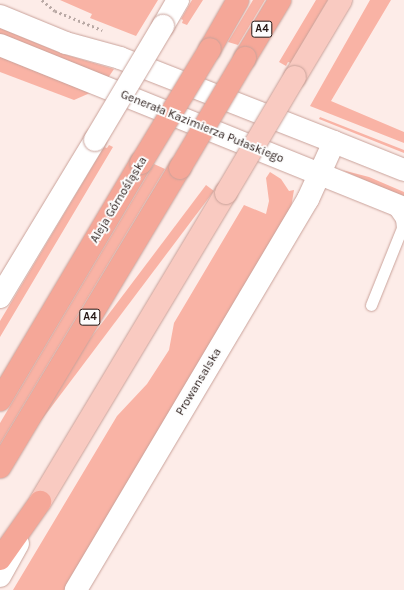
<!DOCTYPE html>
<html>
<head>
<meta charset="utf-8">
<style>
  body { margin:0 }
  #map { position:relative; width:404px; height:590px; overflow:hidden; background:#fdece8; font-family:Karla,sans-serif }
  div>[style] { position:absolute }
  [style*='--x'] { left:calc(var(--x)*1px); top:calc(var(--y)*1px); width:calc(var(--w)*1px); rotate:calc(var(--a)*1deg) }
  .green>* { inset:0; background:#f9b3a5; transform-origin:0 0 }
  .path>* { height:2.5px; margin-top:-1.25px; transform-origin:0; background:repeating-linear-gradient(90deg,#b9a9a5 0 2px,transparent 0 5px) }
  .roads { filter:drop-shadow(0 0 1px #c9a29a) drop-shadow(0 0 1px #c9a29a) }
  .lane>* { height:11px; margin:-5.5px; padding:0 5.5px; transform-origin:5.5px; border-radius:5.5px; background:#fff }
  .street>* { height:22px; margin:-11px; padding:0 11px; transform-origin:11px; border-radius:11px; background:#fff }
  .secondary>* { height:22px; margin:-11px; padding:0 11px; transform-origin:11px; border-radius:11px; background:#fff }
  .primary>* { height:22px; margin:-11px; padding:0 11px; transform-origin:11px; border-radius:11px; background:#f9cac1 }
  .highway>* { height:22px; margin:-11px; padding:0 11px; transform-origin:11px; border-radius:11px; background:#f5a798 }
  .bridges { filter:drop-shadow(0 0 1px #c9a29a) drop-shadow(0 0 1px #c9a29a) }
  .secondary-bridge>* { height:22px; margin:-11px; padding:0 11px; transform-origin:11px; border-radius:11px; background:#fff }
  .primary-bridge>* { height:22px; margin:-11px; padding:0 11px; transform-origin:11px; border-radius:11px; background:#f9cac1 }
  .highway-bridge>* { height:22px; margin:-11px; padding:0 11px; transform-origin:11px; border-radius:11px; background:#f5a798 }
  span { translate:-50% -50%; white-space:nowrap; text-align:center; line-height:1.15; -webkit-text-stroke:4px #fdfdfd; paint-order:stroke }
  .shield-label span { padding:1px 3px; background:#fdfdfd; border:1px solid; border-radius:3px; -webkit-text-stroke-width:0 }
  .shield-label { font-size:11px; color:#261815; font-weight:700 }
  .street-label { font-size:12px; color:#261815 }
</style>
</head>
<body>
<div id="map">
  <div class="green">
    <div style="clip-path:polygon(60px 0,158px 0,136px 36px,90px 18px,92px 14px)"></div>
    <div style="clip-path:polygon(192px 0,203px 0,187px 25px,182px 23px,183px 20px,181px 19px)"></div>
    <div style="clip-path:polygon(253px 0,265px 0,238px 45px,228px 42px)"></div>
    <div style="clip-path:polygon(316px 0,328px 0,291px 63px,288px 62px,286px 66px,279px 62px)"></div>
    <div style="clip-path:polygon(370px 0,391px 0,331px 101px,404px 132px,404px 143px,310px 106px)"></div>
    <div style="clip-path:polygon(0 28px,63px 54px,114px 69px,108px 78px,0 34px)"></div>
    <div style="clip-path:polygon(0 57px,90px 93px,74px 100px,0 72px)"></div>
    <div style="clip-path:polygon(320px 117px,404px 150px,404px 153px,319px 119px)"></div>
    <div style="clip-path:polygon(109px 145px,113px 147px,0 337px,0 321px,104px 147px,107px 148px)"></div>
    <div style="clip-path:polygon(154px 164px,165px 169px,0 444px,0 423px)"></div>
    <div style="clip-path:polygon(342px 170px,369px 177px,404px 192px,404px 198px)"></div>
    <div style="clip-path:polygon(270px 172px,281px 179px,289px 191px,294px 190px,291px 208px,65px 590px,13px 590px,117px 416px,147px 384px,169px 350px,174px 323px,244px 205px,266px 214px,269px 201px,266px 178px)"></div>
    <div style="left:206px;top:185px;width:10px;height:400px;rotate:37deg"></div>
  </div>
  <div class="path">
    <div style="--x:42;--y:0;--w:17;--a:40"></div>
    <div style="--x:55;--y:11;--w:51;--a:22"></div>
  </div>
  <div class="roads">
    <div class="lane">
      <div style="--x:371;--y:305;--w:83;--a:-68.1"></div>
      <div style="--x:402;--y:228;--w:9;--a:-96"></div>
      <div style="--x:401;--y:219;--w:16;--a:-125"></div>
    </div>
    <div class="street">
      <div style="--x:334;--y:142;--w:75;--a:21.8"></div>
      <div style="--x:320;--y:174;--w:91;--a:22"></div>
    </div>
    <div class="secondary">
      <div style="--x:0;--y:16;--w:71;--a:22.2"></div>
      <div style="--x:66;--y:43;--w:56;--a:15.5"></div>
      <div style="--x:120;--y:58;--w:230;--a:21.4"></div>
      <div style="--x:334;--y:142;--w:63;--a:114.5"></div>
      <div style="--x:308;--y:199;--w:455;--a:120.7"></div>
      <div style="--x:163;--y:26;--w:30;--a:-60"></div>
      <div style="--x:0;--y:45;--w:345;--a:22"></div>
      <div style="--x:0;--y:297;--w:184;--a:-58.8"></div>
      <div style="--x:0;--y:576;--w:37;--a:-61"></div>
    </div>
    <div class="primary">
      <div style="--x:295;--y:77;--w:90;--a:-59.1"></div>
      <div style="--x:40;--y:502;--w:361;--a:-59"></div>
    </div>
    <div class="highway">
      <div style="--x:210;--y:49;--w:56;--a:-60.3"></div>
      <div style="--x:245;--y:58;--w:68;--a:-58.9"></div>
      <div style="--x:0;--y:400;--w:276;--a:-59.3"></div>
      <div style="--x:0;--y:467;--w:349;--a:-59"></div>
      <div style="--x:0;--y:559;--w:70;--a:-54.9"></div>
    </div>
  </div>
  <div class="bridges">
    <div class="secondary-bridge">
      <div style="--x:95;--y:140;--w:133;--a:-59.2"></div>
    </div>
    <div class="primary-bridge">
      <div style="--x:226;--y:193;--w:135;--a:-59.3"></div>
    </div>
    <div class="highway-bridge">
      <div style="--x:141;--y:163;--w:133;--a:-58.8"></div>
      <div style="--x:180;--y:168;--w:128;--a:-59.4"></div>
    </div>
  </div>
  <div class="shield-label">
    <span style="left:262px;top:29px">A4</span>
    <span style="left:90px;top:317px">A4</span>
  </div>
  <div class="street-label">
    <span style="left:202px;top:127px;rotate:22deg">Generała Kazimierza Pułaskiego</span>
    <span style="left:119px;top:200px;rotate:-59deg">Aleja Górnośląska</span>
    <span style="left:199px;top:382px;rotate:-59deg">Prowansalska</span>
  </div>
</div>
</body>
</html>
